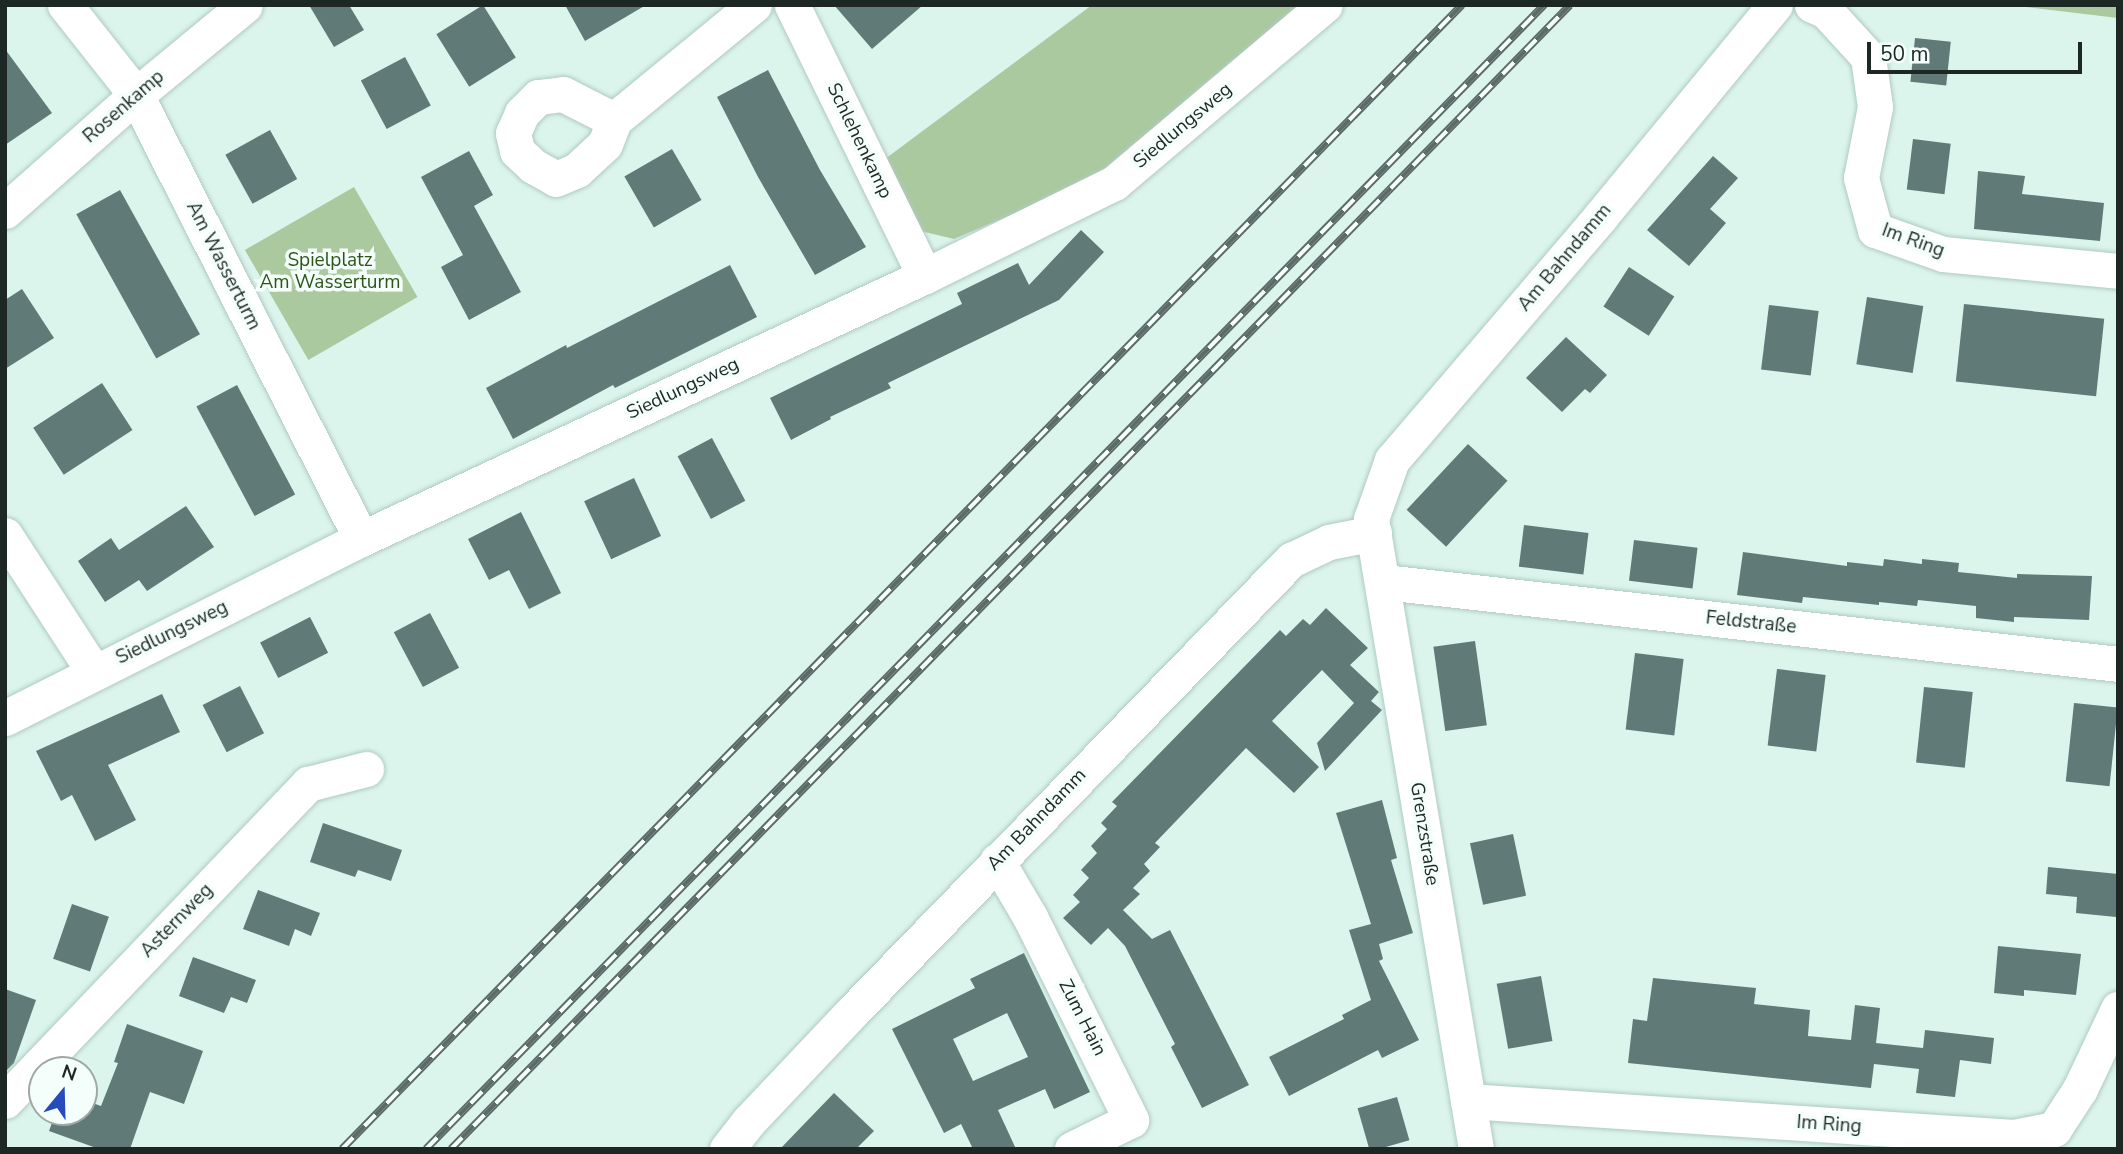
<!DOCTYPE html>
<html>
<head>
<meta charset="utf-8">
<style>
  body { margin:0 }
  #map { position:relative; width:2123px; height:1154px; overflow:hidden; background:#dbf5ed; font-family:"Nunito Sans",sans-serif }
  div>[style] { position:absolute }
  [style*='--x'] { left:calc(var(--x)*1px); top:calc(var(--y)*1px); width:calc(var(--w)*1px); rotate:calc(var(--a)*1deg) }
  .green>* { inset:0; background:#aac99e; transform-origin:0 0 }
  .building>* { inset:0; background:#607a78; transform-origin:0 0 }
  .roads { filter:drop-shadow(0 0 2px #b0cac1) drop-shadow(0 0 2px #b0cac1) }
  .minor>* { height:35px; margin:-17.5px; padding:0 17.5px; transform-origin:17.5px; border-radius:17.5px; background:#fff }
  .rail>* { height:8px; margin-top:-4px; transform-origin:0; background:repeating-linear-gradient(90deg,#f4fefb 0 16px,#5c6b67 0 32px); box-sizing:border-box; border-block:2px solid #5c6b67 }
  span { translate:-50% -50%; white-space:nowrap; text-align:center; line-height:1.15; -webkit-text-stroke:7px #f4fefb; paint-order:stroke }
  .street-label { font-size:19px; color:#1d2724 }
  .park-label { font-size:19px; color:#2c5617 }
  .frame { position:absolute; inset:0; border:7px solid #1d2724; pointer-events:none }
  .north { position:absolute; left:28px; top:1056px; width:70px; height:70px; box-sizing:border-box; background:#f4fefb; border:2px solid #9ea8a5; border-radius:50%; rotate:19deg; font-size:19px; font-weight:700; line-height:28px; text-align:center; color:#1d2724 }
  .north::after { content:''; display:block; margin:auto; width:24px; height:32px; background:#264bba; clip-path:polygon(50% 0,100% 100%,50% 72%,0 100%) }
  .scale { position:absolute; left:1867px; top:42px; width:215px; height:32px; box-sizing:border-box; border:4px solid #1d2724; border-top:0; padding-left:9px; font-size:21px; line-height:24px; white-space:nowrap; color:#1d2724; -webkit-text-stroke:5px #f4fefb; paint-order:stroke }
</style>
</head>
<body>
<div id="map">
  <div class="green">
    <div style="clip-path:polygon(1092px 5px,1310px 5px,1087px 183px,954px 239px,912px 229px,885px 159px)"></div>
    <div style="clip-path:polygon(2010px 5px,2118px 5px,2118px 18px)"></div>
    <div style="left:354px;top:187px;width:127px;height:126px;rotate:60deg"></div>
  </div>
  <div class="building">
    <div style="clip-path:polygon(309px 5px,349px 5px,364px 30px,334px 47px)"></div>
    <div style="left:483px;top:5px;width:62px;height:55px;rotate:58deg"></div>
    <div style="clip-path:polygon(565px 5px,646px 5px,585px 41px)"></div>
    <div style="clip-path:polygon(834px 5px,923px 5px,872px 49px)"></div>
    <div style="left:1915px;top:38px;width:36px;height:44px;rotate:6deg"></div>
    <div style="clip-path:polygon(5px 49px,52px 113px,5px 145px)"></div>
    <div style="left:405px;top:57px;width:55px;height:50px;rotate:62deg"></div>
    <div style="clip-path:polygon(768px 70px,820px 170px,866px 247px,815px 275px,758px 177px,717px 97px)"></div>
    <div style="left:270px;top:130px;width:56px;height:51px;rotate:61deg"></div>
    <div style="left:1913px;top:139px;width:38px;height:51px;rotate:7deg"></div>
    <div style="left:672px;top:149px;width:59px;height:55px;rotate:60deg"></div>
    <div style="clip-path:polygon(469px 151px,493px 195px,474px 206px,521px 292px,469px 320px,441px 267px,463px 255px,421px 177px)"></div>
    <div style="clip-path:polygon(1713px 156px,1738px 178px,1710px 209px,1726px 223px,1689px 266px,1647px 230px)"></div>
    <div style="clip-path:polygon(1978px 171px,2025px 176px,2022px 194px,2104px 203px,2100px 241px,1974px 229px)"></div>
    <div style="left:120px;top:190px;width:165px;height:50px;rotate:61deg"></div>
    <div style="clip-path:polygon(1081px 230px,1104px 252px,1059px 300px,888px 383px,891px 388px,830px 417px,831px 419px,791px 440px,770px 398px,962px 304px,957px 293px,1018px 263px,1029px 285px)"></div>
    <div style="clip-path:polygon(730px 265px,757px 317px,615px 388px,613px 385px,513px 439px,486px 388px,566px 345px,567px 348px)"></div>
    <div style="left:1629px;top:267px;width:54px;height:47px;rotate:33deg"></div>
    <div style="clip-path:polygon(22px 289px,54px 338px,5px 369px,5px 300px)"></div>
    <div style="left:1867px;top:297px;width:57px;height:68px;rotate:9deg"></div>
    <div style="left:1964px;top:304px;width:141px;height:78px;rotate:6deg"></div>
    <div style="left:1769px;top:305px;width:50px;height:65px;rotate:7deg"></div>
    <div style="clip-path:polygon(1566px 337px,1607px 375px,1590px 393px,1585px 389px,1562px 412px,1526px 378px)"></div>
    <div style="left:102px;top:383px;width:56px;height:82px;rotate:57deg"></div>
    <div style="left:237px;top:385px;width:124px;height:46px;rotate:62deg"></div>
    <div style="left:712px;top:438px;width:71px;height:39px;rotate:62deg"></div>
    <div style="left:1468px;top:444px;width:54px;height:90px;rotate:43deg"></div>
    <div style="left:634px;top:478px;width:64px;height:55px;rotate:65deg"></div>
    <div style="clip-path:polygon(186px 506px,214px 547px,147px 591px,139px 580px,105px 602px,78px 561px,111px 538px,119px 550px)"></div>
    <div style="clip-path:polygon(521px 512px,561px 593px,529px 609px,509px 570px,489px 580px,468px 539px)"></div>
    <div style="left:1524px;top:525px;width:65px;height:42px;rotate:7deg"></div>
    <div style="left:1634px;top:540px;width:64px;height:41px;rotate:7deg"></div>
    <div style="clip-path:polygon(1743px 552px,1847px 566px,1847px 562px,1883px 566px,1884px 559px,1922px 564px,1922px 559px,1959px 563px,1958px 572px,2017px 578px,2017px 574px,2092px 576px,2089px 620px,2014px 617px,2014px 622px,1976px 618px,1976px 606px,1918px 600px,1917px 606px,1879px 602px,1879px 605px,1803px 597px,1802px 603px,1737px 595px)"></div>
    <div style="clip-path:polygon(1326px 608px,1368px 648px,1350px 665px,1379px 692px,1371px 701px,1382px 710px,1325px 771px,1317px 743px,1354px 703px,1322px 670px,1272px 721px,1319px 767px,1294px 793px,1246px 748px,1155px 843px,1160px 847px,1144px 864px,1150px 871px,1133px 888px,1140px 894px,1123px 910px,1152px 939px,1170px 930px,1249px 1085px,1202px 1108px,1171px 1047px,1175px 1044px,1125px 946px,1108px 928px,1091px 945px,1063px 918px,1080px 902px,1073px 895px,1089px 878px,1081px 870px,1097px 853px,1091px 846px,1107px 829px,1101px 823px,1117px 806px,1112px 802px,1280px 630px,1286px 636px,1303px 619px,1310px 625px)"></div>
    <div style="left:430px;top:613px;width:62px;height:41px;rotate:62deg"></div>
    <div style="left:310px;top:617px;width:40px;height:56px;rotate:63deg"></div>
    <div style="left:1475px;top:641px;width:85px;height:42px;rotate:82deg"></div>
    <div style="left:1635px;top:653px;width:49px;height:77px;rotate:7deg"></div>
    <div style="left:1777px;top:669px;width:49px;height:77px;rotate:7deg"></div>
    <div style="left:240px;top:686px;width:53px;height:42px;rotate:63deg"></div>
    <div style="left:1924px;top:687px;width:49px;height:76px;rotate:6deg"></div>
    <div style="clip-path:polygon(162px 694px,180px 732px,108px 765px,136px 820px,95px 841px,72px 795px,61px 801px,36px 751px)"></div>
    <div style="left:2074px;top:703px;width:44px;height:79px;rotate:6deg"></div>
    <div style="clip-path:polygon(1382px 800px,1397px 858px,1391px 860px,1413px 933px,1379px 944px,1383px 959px,1379px 961px,1419px 1040px,1382px 1058px,1378px 1050px,1289px 1096px,1269px 1057px,1344px 1019px,1342px 1015px,1371px 1000px,1349px 930px,1371px 924px,1336px 813px)"></div>
    <div style="clip-path:polygon(323px 823px,402px 850px,391px 881px,358px 870px,355px 877px,310px 862px)"></div>
    <div style="left:1513px;top:834px;width:63px;height:44px;rotate:78deg"></div>
    <div style="clip-path:polygon(2048px 867px,2118px 874px,2116px 917px,2076px 913px,2077px 897px,2046px 894px)"></div>
    <div style="clip-path:polygon(258px 890px,320px 913px,311px 936px,295px 929px,289px 946px,243px 929px)"></div>
    <div style="left:72px;top:904px;width:39px;height:58px;rotate:19deg"></div>
    <div style="clip-path:polygon(1998px 946px,2081px 954px,2076px 995px,2024px 990px,2024px 996px,1994px 993px)"></div>
    <div style="clip-path:polygon(evenodd,1024px 953px,1090px 1092px,1054px 1109px,1045px 1089px,998px 1110px,1016px 1149px,973px 1149px,961px 1124px,944px 1133px,892px 1029px,975px 988px,970px 979px,1024px 953px,1007px 1013px,1028px 1057px,973px 1081px,953px 1039px,1007px 1013px)"></div>
    <div style="clip-path:polygon(193px 957px,256px 980px,247px 1003px,231px 997px,224px 1013px,179px 996px)"></div>
    <div style="left:1541px;top:976px;width:66px;height:45px;rotate:80deg"></div>
    <div style="clip-path:polygon(1653px 978px,1756px 988px,1754px 1004px,1810px 1010px,1808px 1036px,1851px 1040px,1855px 1005px,1880px 1008px,1876px 1043px,1923px 1048px,1925px 1030px,1994px 1038px,1991px 1064px,1960px 1060px,1955px 1097px,1916px 1093px,1919px 1069px,1874px 1064px,1871px 1088px,1628px 1063px,1633px 1019px,1647px 1021px)"></div>
    <div style="clip-path:polygon(5px 989px,36px 1000px,14px 1063px,5px 1072px)"></div>
    <div style="clip-path:polygon(127px 1024px,203px 1051px,184px 1104px,150px 1092px,130px 1149px,99px 1149px,49px 1131px,56px 1112px,84px 1112px,84px 1100px,101px 1106px,118px 1063px,114px 1062px)"></div>
    <div style="clip-path:polygon(834px 1093px,874px 1131px,856px 1149px,780px 1149px)"></div>
    <div style="left:1397px;top:1097px;width:45px;height:41px;rotate:74deg"></div>
  </div>
  <div class="roads">
    <div class="minor">
      <div style="--x:65;--y:5;--w:115;--a:51.7"></div>
      <div style="--x:136;--y:95;--w:498;--a:63.1"></div>
      <div style="--x:792;--y:5;--w:302;--a:63.9"></div>
      <div style="--x:1812;--y:5;--w:15;--a:23"></div>
      <div style="--x:1826;--y:11;--w:62;--a:47.6"></div>
      <div style="--x:1868;--y:57;--w:50;--a:82"></div>
      <div style="--x:1875;--y:107;--w:72;--a:101.2"></div>
      <div style="--x:1861;--y:178;--w:54;--a:74.9"></div>
      <div style="--x:1875;--y:230;--w:72;--a:19.4"></div>
      <div style="--x:1943;--y:254;--w:176;--a:5.5"></div>
      <div style="--x:614;--y:120;--w:57;--a:-153"></div>
      <div style="--x:563;--y:94;--w:25;--a:173"></div>
      <div style="--x:538;--y:97;--w:23;--a:135"></div>
      <div style="--x:522;--y:113;--w:22;--a:114"></div>
      <div style="--x:513;--y:133;--w:18;--a:77"></div>
      <div style="--x:517;--y:151;--w:22;--a:43"></div>
      <div style="--x:533;--y:166;--w:26;--a:29"></div>
      <div style="--x:556;--y:179;--w:23;--a:-23"></div>
      <div style="--x:577;--y:170;--w:38;--a:-43"></div>
      <div style="--x:605;--y:144;--w:26;--a:-69"></div>
      <div style="--x:614;--y:120;--w:181;--a:-39.4"></div>
      <div style="--x:5;--y:211;--w:175;--a:-41.5"></div>
      <div style="--x:136;--y:95;--w:141;--a:-39.5"></div>
      <div style="--x:5;--y:535;--w:163;--a:57"></div>
      <div style="--x:1384;--y:582;--w:739;--a:6.37"></div>
      <div style="--x:5;--y:718;--w:398;--a:-26.7"></div>
      <div style="--x:361;--y:539;--w:622;--a:-25"></div>
      <div style="--x:925;--y:276;--w:211;--a:-26.2"></div>
      <div style="--x:1114;--y:183;--w:276;--a:-40.2"></div>
      <div style="--x:997;--y:861;--w:65;--a:59.5"></div>
      <div style="--x:1030;--y:917;--w:227;--a:63.5"></div>
      <div style="--x:1131;--y:1120;--w:66;--a:153.8"></div>
      <div style="--x:5;--y:1101;--w:439;--a:-46.3"></div>
      <div style="--x:308;--y:784;--w:60;--a:-14.5"></div>
      <div style="--x:1468;--y:1101;--w:547;--a:3.77"></div>
      <div style="--x:2014;--y:1137;--w:41;--a:-11.3"></div>
      <div style="--x:2054;--y:1129;--w:48;--a:-57"></div>
      <div style="--x:2080;--y:1089;--w:89;--a:-64.6"></div>
      <div style="--x:727;--y:1149;--w:36;--a:-52"></div>
      <div style="--x:749;--y:1121;--w:151;--a:-46.6"></div>
      <div style="--x:853;--y:1011;--w:629;--a:-45.84"></div>
      <div style="--x:1291;--y:560;--w:42;--a:-25.3"></div>
      <div style="--x:1329;--y:542;--w:46;--a:-11.3"></div>
      <div style="--x:1476;--y:1149;--w:639;--a:-99.46"></div>
      <div style="--x:1371;--y:519;--w:63;--a:-70.4"></div>
      <div style="--x:1392;--y:460;--w:320;--a:-49.4"></div>
      <div style="--x:1600;--y:217;--w:275;--a:-50.5"></div>
    </div>
  </div>
  <div class="rail">
    <div style="--x:342;--y:1149;--w:1601;--a:-45.61"></div>
    <div style="--x:426;--y:1149;--w:1600;--a:-45.66"></div>
    <div style="--x:451;--y:1149;--w:1600;--a:-45.63"></div>
  </div>
  <div class="street-label">
    <span style="left:124px;top:107px;rotate:-41deg">Rosenkamp</span>
    <span style="left:1183px;top:126px;rotate:-40deg">Siedlungsweg</span>
    <span style="left:859px;top:141px;rotate:64deg">Schlehenkamp</span>
    <span style="left:1913px;top:241px;rotate:20deg">Im Ring</span>
    <span style="left:1565px;top:258px;rotate:-50deg">Am Bahndamm</span>
    <span style="left:223px;top:266px;rotate:63deg">Am Wasserturm</span>
    <span style="left:683px;top:389px;rotate:-25deg">Siedlungsweg</span>
    <span style="left:1751px;top:623px;rotate:6deg">Feldstraße</span>
    <span style="left:172px;top:633px;rotate:-26deg">Siedlungsweg</span>
    <span style="left:1037px;top:820px;rotate:-46deg">Am Bahndamm</span>
    <span style="left:1424px;top:834px;rotate:81deg">Grenzstraße</span>
    <span style="left:177px;top:921px;rotate:-46deg">Asternweg</span>
    <span style="left:1082px;top:1018px;rotate:63deg">Zum Hain</span>
    <span style="left:1829px;top:1125px;rotate:4deg">Im Ring</span>
  </div>
  <div class="park-label">
    <span style="left:330px;top:272px">Spielplatz<br>Am Wasserturm</span>
  </div>
  <div class="frame"></div>
  <div class="north">N</div>
  <div class="scale">50 m</div>
</div>
</body>
</html>
